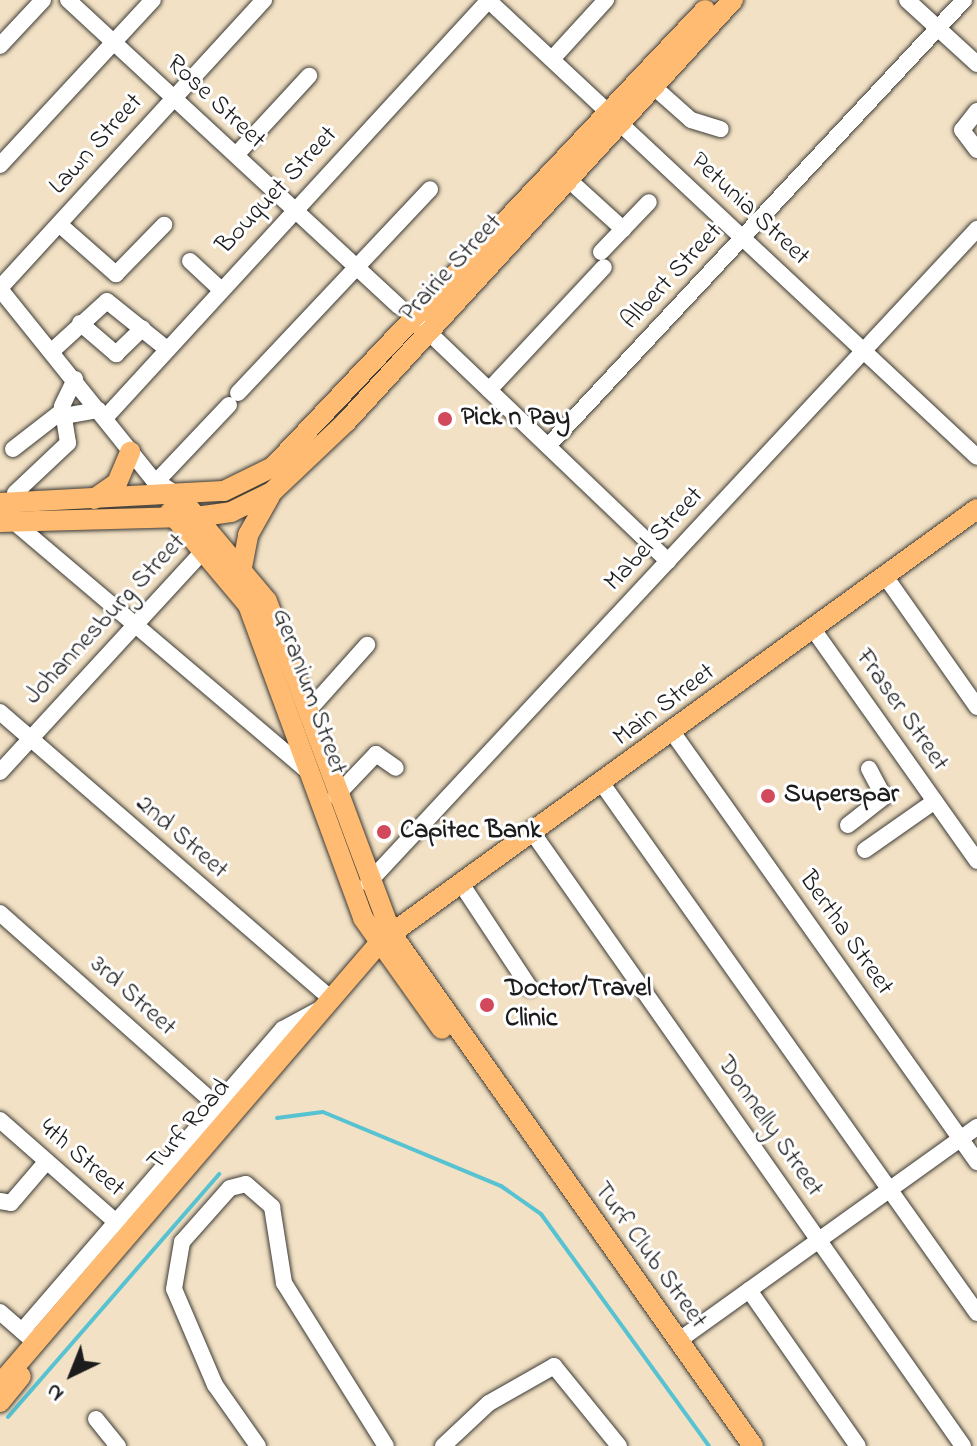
<!DOCTYPE html>
<html>
<head>
<meta charset="utf-8">
<style>
  body { margin:0 }
  #map { position:relative; width:977px; height:1446px; overflow:hidden; background:#f2e1c4; font-family:"Indie Flower",sans-serif }
  div>[style] { position:absolute }
  [style*='--x'] { left:calc(var(--x)*1px); top:calc(var(--y)*1px); width:calc(var(--w)*1px); rotate:calc(var(--a)*1deg) }
  .stream>* { height:4px; margin:-2px; padding:0 2px; transform-origin:2px; border-radius:2px; background:#57c2d1 }
  .roads { filter:drop-shadow(0 0 2px #3c3a35) drop-shadow(0 0 2px #3c3a35) }
  .minor>* { height:16px; margin:-8px; padding:0 8px; transform-origin:8px; border-radius:8px; background:#fff }
  .major>* { height:20px; margin:-10px; padding:0 10px; transform-origin:10px; border-radius:10px; background:#febb71 }
  .dots>* { width:22px; height:22px; translate:-50% -50%; box-sizing:border-box; border:4px solid #fff; border-radius:50% }
  span { translate:-50% -50%; white-space:nowrap; text-align:center; line-height:1.15; -webkit-text-stroke:6px #fff; paint-order:stroke }
  .street-label { font-size:26px; color:#1c1c1c }
  .poi-label { font-size:26px; color:#1c1c1c; font-weight:700 }
  .left { translate:0 -50%; text-align:left }
  .north { position:absolute; left:32px; top:1334px; width:80px; height:80px; -webkit-text-stroke:6px #fff; paint-order:stroke; rotate:223deg; font-size:22px; font-weight:700; line-height:32px; text-align:center; color:#1c1c1c }
  .north::after { content:''; display:block; margin:auto; width:28px; height:36px; background:#1c1c1c; clip-path:polygon(50% 0,100% 100%,50% 72%,0 100%) }
</style>
</head>
<body>
<div id="map">
  <div class="stream">
    <div style="--x:277;--y:1118;--w:46;--a:-7.4"></div>
    <div style="--x:323;--y:1112;--w:193;--a:22.6"></div>
    <div style="--x:501;--y:1186;--w:49;--a:35"></div>
    <div style="--x:541;--y:1214;--w:286;--a:54.1"></div>
    <div style="--x:8;--y:1417;--w:322;--a:-49"></div>
  </div>
  <div class="roads">
    <div class="minor">
      <div style="--x:68;--y:0;--w:451;--a:42.8"></div>
      <div style="--x:488;--y:0;--w:669;--a:43.06"></div>
      <div style="--x:907;--y:0;--w:95;--a:42.4"></div>
      <div style="--x:0;--y:46;--w:63;--a:-46.9"></div>
      <div style="--x:553;--y:58;--w:79;--a:-47.6"></div>
      <div style="--x:655;--y:88;--w:48;--a:41.6"></div>
      <div style="--x:691;--y:120;--w:31;--a:17"></div>
      <div style="--x:977;--y:111;--w:24;--a:128"></div>
      <div style="--x:962;--y:130;--w:25;--a:53"></div>
      <div style="--x:236;--y:155;--w:108;--a:-47.3"></div>
      <div style="--x:0;--y:165;--w:225;--a:-47.2"></div>
      <div style="--x:570;--y:181;--w:72;--a:42.2"></div>
      <div style="--x:59;--y:224;--w:76;--a:41.3"></div>
      <div style="--x:116;--y:274;--w:69;--a:-45.6"></div>
      <div style="--x:601;--y:252;--w:69;--a:-46.2"></div>
      <div style="--x:190;--y:261;--w:41;--a:43"></div>
      <div style="--x:0;--y:288;--w:391;--a:-47.5"></div>
      <div style="--x:0;--y:289;--w:244;--a:51.2"></div>
      <div style="--x:153;--y:479;--w:30;--a:33"></div>
      <div style="--x:80;--y:323;--w:48;--a:40.7"></div>
      <div style="--x:116;--y:354;--w:37;--a:-44"></div>
      <div style="--x:421;--y:325;--w:342;--a:43.7"></div>
      <div style="--x:52;--y:351;--w:74;--a:-42.3"></div>
      <div style="--x:107;--y:301;--w:77;--a:38.7"></div>
      <div style="--x:489;--y:390;--w:168;--a:-46.9"></div>
      <div style="--x:238;--y:393;--w:280;--a:-46.7"></div>
      <div style="--x:64;--y:416;--w:35;--a:-10"></div>
      <div style="--x:105;--y:418;--w:568;--a:-47.43"></div>
      <div style="--x:548;--y:446;--w:610;--a:-46.99"></div>
      <div style="--x:13;--y:449;--w:62;--a:-37.8"></div>
      <div style="--x:156;--y:482;--w:106;--a:-46.5"></div>
      <div style="--x:15;--y:493;--w:73;--a:-43.3"></div>
      <div style="--x:68;--y:443;--w:37;--a:-99"></div>
      <div style="--x:62;--y:406;--w:30;--a:-64"></div>
      <div style="--x:14;--y:522;--w:387;--a:40.3"></div>
      <div style="--x:885;--y:576;--w:160;--a:54.9"></div>
      <div style="--x:813;--y:629;--w:284;--a:54.7"></div>
      <div style="--x:308;--y:711;--w:89;--a:-48.2"></div>
      <div style="--x:0;--y:712;--w:438;--a:40.9"></div>
      <div style="--x:673;--y:733;--w:526;--a:54.68"></div>
      <div style="--x:0;--y:772;--w:309;--a:-47.4"></div>
      <div style="--x:603;--y:785;--w:647;--a:54.69"></div>
      <div style="--x:336;--y:796;--w:58;--a:-46.4"></div>
      <div style="--x:376;--y:754;--w:24;--a:35"></div>
      <div style="--x:848;--y:825;--w:46;--a:-37.9"></div>
      <div style="--x:884;--y:797;--w:32;--a:-118"></div>
      <div style="--x:535;--y:836;--w:745;--a:54.94"></div>
      <div style="--x:865;--y:850;--w:85;--a:-35"></div>
      <div style="--x:368;--y:883;--w:894;--a:-47.04"></div>
      <div style="--x:462;--y:885;--w:123;--a:56.6"></div>
      <div style="--x:0;--y:913;--w:302;--a:41.6"></div>
      <div style="--x:0;--y:1120;--w:162;--a:41.3"></div>
      <div style="--x:0;--y:1201;--w:11;--a:10"></div>
      <div style="--x:11;--y:1203;--w:55;--a:-49.4"></div>
      <div style="--x:749;--y:1290;--w:190;--a:55.1"></div>
      <div style="--x:0;--y:1312;--w:38;--a:41"></div>
      <div style="--x:22;--y:1331;--w:399;--a:-49.2"></div>
      <div style="--x:283;--y:1029;--w:44;--a:-28.3"></div>
      <div style="--x:678;--y:1341;--w:368;--a:-35.6"></div>
      <div style="--x:96;--y:1419;--w:35;--a:51"></div>
      <div style="--x:258;--y:1446;--w:75;--a:-125.2"></div>
      <div style="--x:215;--y:1385;--w:104;--a:-113.1"></div>
      <div style="--x:174;--y:1289;--w:48;--a:-80.3"></div>
      <div style="--x:182;--y:1242;--w:72;--a:-48.4"></div>
      <div style="--x:230;--y:1188;--w:16;--a:-14"></div>
      <div style="--x:246;--y:1184;--w:35;--a:41"></div>
      <div style="--x:272;--y:1207;--w:77;--a:81"></div>
      <div style="--x:284;--y:1283;--w:192;--a:58"></div>
      <div style="--x:443;--y:1446;--w:63;--a:-43.1"></div>
      <div style="--x:489;--y:1403;--w:75;--a:-29.6"></div>
      <div style="--x:554;--y:1366;--w:103;--a:50.9"></div>
    </div>
    <div class="major">
      <div style="--x:178;--y:495;--w:138;--a:50"></div>
      <div style="--x:267;--y:601;--w:354;--a:69.5"></div>
      <div style="--x:391;--y:933;--w:628;--a:54.79"></div>
      <div style="--x:94;--y:499;--w:28;--a:-35"></div>
      <div style="--x:117;--y:483;--w:34;--a:-67"></div>
      <div style="--x:0;--y:503;--w:224;--a:-3.1"></div>
      <div style="--x:224;--y:491;--w:55;--a:-26.1"></div>
      <div style="--x:273;--y:467;--w:629;--a:-46.61"></div>
      <div style="--x:170;--y:512;--w:121;--a:50"></div>
      <div style="--x:248;--y:605;--w:333;--a:69.8"></div>
      <div style="--x:363;--y:918;--w:136;--a:54.6"></div>
      <div style="--x:0;--y:522;--w:196;--a:-1.5"></div>
      <div style="--x:196;--y:517;--w:35;--a:-8"></div>
      <div style="--x:231;--y:512;--w:46;--a:-26"></div>
      <div style="--x:272;--y:492;--w:102;--a:-43.4"></div>
      <div style="--x:346;--y:422;--w:573;--a:-47.48"></div>
      <div style="--x:242;--y:567;--w:33;--a:-79"></div>
      <div style="--x:248;--y:535;--w:45;--a:-60.6"></div>
      <div style="--x:0;--y:1384;--w:584;--a:-49.3"></div>
      <div style="--x:381;--y:941;--w:736;--a:-35.94"></div>
      <div style="--x:0;--y:1402;--w:33;--a:-51"></div>
    </div>
  </div>
  <div class="dots">
    <div style="left:445px;top:419px;background:#d1495b"></div>
    <div style="left:768px;top:796px;background:#d1495b"></div>
    <div style="left:384px;top:832px;background:#d1495b"></div>
    <div style="left:487px;top:1005px;background:#d1495b"></div>
  </div>
  <div class="street-label">
    <span style="left:215px;top:103px;rotate:43deg">Rose Street</span>
    <span style="left:97px;top:145px;rotate:-48deg">Lawn Street</span>
    <span style="left:278px;top:191px;rotate:-47deg">Bouquet Street</span>
    <span style="left:749px;top:210px;rotate:43deg">Petunia Street</span>
    <span style="left:452px;top:269px;rotate:-47deg">Prairie Street</span>
    <span style="left:673px;top:277px;rotate:-47deg">Albert Street</span>
    <span style="left:655px;top:540px;rotate:-47deg">Mabel Street</span>
    <span style="left:106px;top:620px;rotate:-47deg">Johannesburg Street</span>
    <span style="left:308px;top:692px;rotate:70deg">Geranium Street</span>
    <span style="left:665px;top:706px;rotate:-37deg">Main Street</span>
    <span style="left:901px;top:711px;rotate:55deg">Fraser Street</span>
    <span style="left:181px;top:838px;rotate:41deg">2nd Street</span>
    <span style="left:845px;top:934px;rotate:55deg">Bertha Street</span>
    <span style="left:132px;top:997px;rotate:42deg">3rd Street</span>
    <span style="left:190px;top:1126px;rotate:-49deg">Turf Road</span>
    <span style="left:769px;top:1127px;rotate:55deg">Donnelly Street</span>
    <span style="left:81px;top:1159px;rotate:41deg">4th Street</span>
    <span style="left:649px;top:1256px;rotate:54deg">Turf Club Street</span>
  </div>
  <div class="poi-label">
    <span class="left" style="left:461px;top:419px">Pick n Pay</span>
    <span class="left" style="left:784px;top:796px">Superspar</span>
    <span class="left" style="left:400px;top:832px">Capitec Bank</span>
    <span class="left" style="left:505px;top:1005px">Doctor/Travel<br>Clinic</span>
  </div>
  <div class="north">N</div>
</div>
</body>
</html>
